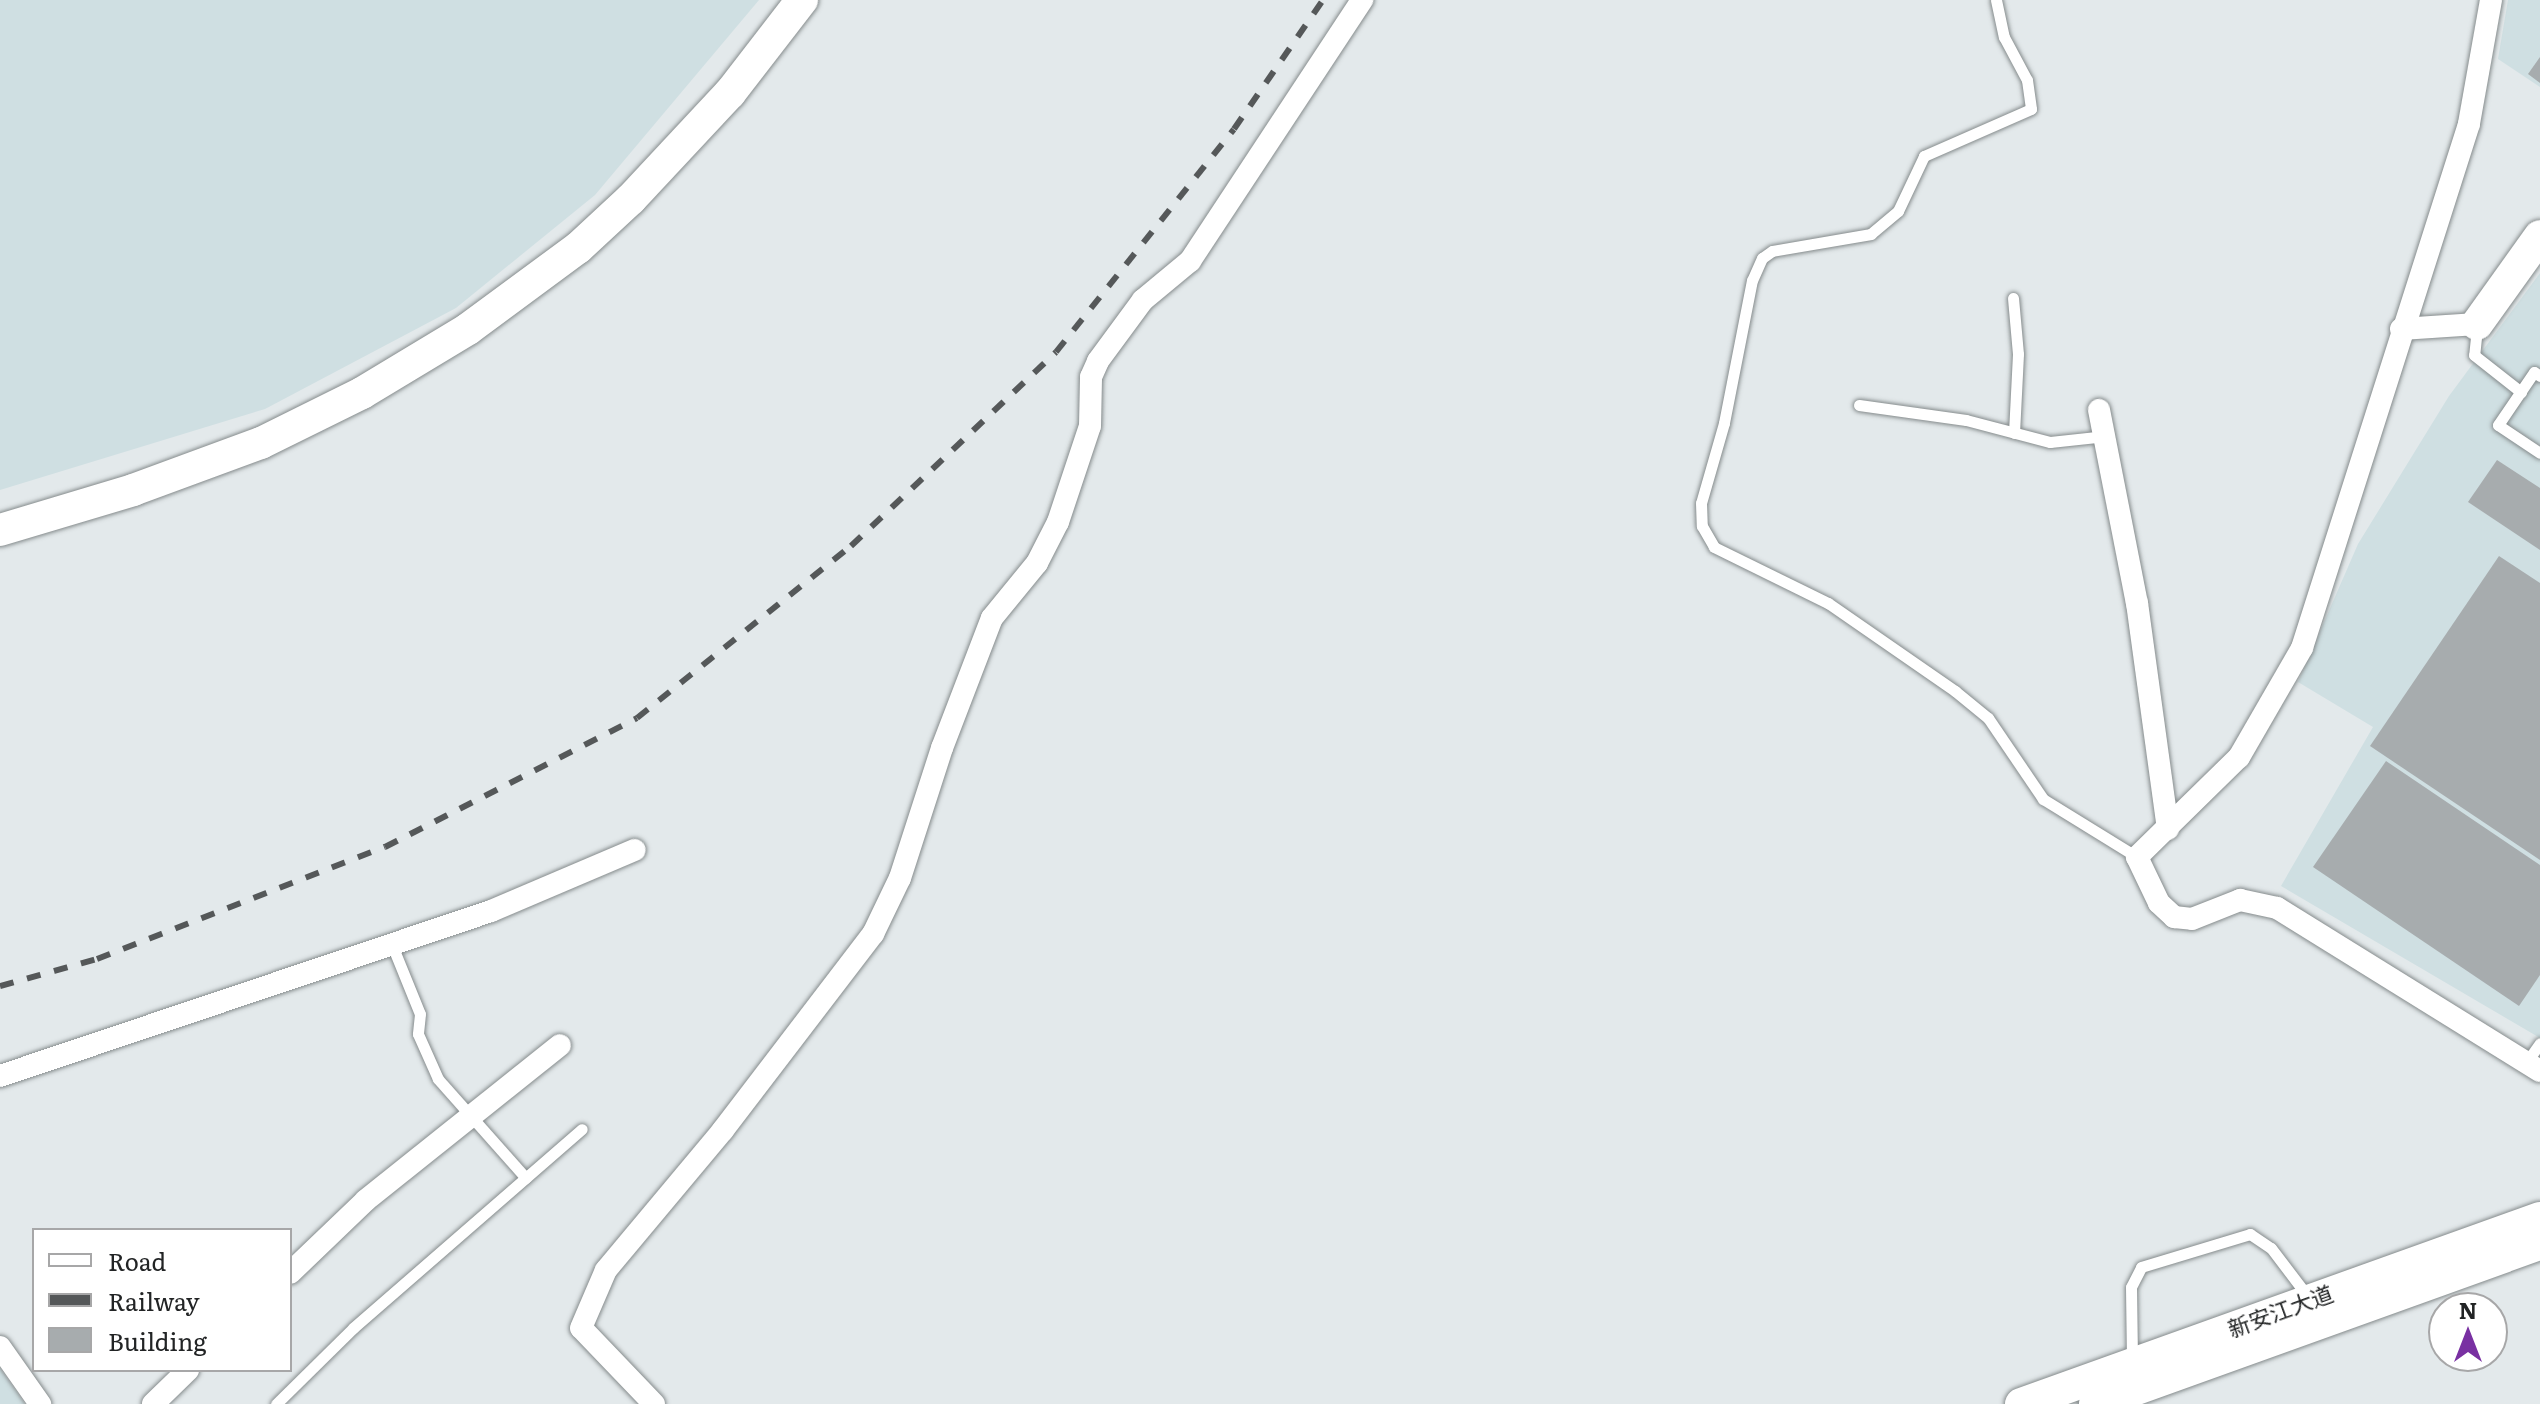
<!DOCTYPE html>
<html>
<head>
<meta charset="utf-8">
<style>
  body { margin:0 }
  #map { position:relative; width:2540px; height:1404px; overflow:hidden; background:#e3e9eb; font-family:Literata,"Noto Sans SC",serif }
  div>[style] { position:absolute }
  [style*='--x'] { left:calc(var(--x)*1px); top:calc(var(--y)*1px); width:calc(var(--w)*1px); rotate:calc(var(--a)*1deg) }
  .built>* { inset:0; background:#cfdfe2 }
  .building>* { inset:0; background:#a7acae }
  .roads { filter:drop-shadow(0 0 2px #858b8c) drop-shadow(0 0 2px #858b8c) }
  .lane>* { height:11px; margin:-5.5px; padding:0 5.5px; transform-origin:5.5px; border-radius:5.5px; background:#fff }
  .street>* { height:22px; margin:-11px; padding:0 11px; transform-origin:11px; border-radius:11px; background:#fff }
  .secondary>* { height:32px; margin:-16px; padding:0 16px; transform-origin:16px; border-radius:16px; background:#fff }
  .rail>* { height:6px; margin-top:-3px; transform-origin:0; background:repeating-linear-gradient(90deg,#555859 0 14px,transparent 0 28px) }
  span { translate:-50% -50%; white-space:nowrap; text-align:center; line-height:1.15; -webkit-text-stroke:6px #fff; paint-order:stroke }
  .street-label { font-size:22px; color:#222425 }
  .legend { position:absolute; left:32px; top:1228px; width:260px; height:144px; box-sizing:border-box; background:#fff; border:2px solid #a7a7a8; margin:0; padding:10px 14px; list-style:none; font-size:24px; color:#222425 }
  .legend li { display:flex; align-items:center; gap:16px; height:40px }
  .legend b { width:40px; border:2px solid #a7a7a8 }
  .north { position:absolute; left:2428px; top:1292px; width:80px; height:80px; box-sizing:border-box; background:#fff; border:2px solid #a7a7a8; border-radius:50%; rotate:0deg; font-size:22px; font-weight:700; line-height:32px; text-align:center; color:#222425 }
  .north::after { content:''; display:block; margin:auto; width:28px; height:36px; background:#7930a2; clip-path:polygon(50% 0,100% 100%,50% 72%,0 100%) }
</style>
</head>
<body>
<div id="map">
  <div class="built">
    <div style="clip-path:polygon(0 0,759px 0,595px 195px,456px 308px,265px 409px,0 490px)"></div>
    <div style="clip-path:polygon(2508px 0,2540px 0,2540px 87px,2498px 59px)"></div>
    <div style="clip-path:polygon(2540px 273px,2540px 1038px,2281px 886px,2373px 727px,2298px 682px,2358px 544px,2449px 396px)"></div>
    <div style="clip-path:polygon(0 1368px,25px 1404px,0 1404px)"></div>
  </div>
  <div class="building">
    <div style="clip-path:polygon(2540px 57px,2540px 83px,2528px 74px)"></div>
    <div style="clip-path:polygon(2497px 460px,2540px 488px,2540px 550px,2468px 502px)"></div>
    <div style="clip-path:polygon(2499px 556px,2540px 583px,2540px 860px,2370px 746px)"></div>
    <div style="clip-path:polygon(2386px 761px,2540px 865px,2540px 975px,2519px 1006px,2313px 867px)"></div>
  </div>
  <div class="roads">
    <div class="lane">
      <div style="--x:1996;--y:0;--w:38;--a:78"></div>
      <div style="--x:2004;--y:37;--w:49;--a:61.9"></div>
      <div style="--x:2027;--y:80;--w:29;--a:82"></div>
      <div style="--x:2031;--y:109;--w:117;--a:156.3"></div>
      <div style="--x:1924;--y:156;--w:61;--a:115.3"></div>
      <div style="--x:1898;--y:211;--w:35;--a:140"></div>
      <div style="--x:1871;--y:234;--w:100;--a:170.3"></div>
      <div style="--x:1772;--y:251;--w:12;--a:145"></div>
      <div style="--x:1762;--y:258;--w:24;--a:114"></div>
      <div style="--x:1752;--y:280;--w:146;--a:101.1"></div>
      <div style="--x:1724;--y:423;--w:83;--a:106"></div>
      <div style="--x:1701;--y:503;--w:23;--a:88"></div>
      <div style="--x:1702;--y:526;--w:24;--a:60"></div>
      <div style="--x:1714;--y:547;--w:127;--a:26.2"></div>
      <div style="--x:1828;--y:603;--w:155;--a:34.7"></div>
      <div style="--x:1955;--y:691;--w:43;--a:39.3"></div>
      <div style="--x:1988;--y:718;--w:98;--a:55.8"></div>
      <div style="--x:2043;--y:799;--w:110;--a:31.7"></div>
      <div style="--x:2013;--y:298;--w:56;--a:84.9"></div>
      <div style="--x:2018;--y:354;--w:79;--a:92.9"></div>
      <div style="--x:2477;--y:328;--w:27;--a:96"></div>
      <div style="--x:2474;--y:355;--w:60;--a:38.2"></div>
      <div style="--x:2540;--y:376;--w:7;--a:-146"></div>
      <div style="--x:2534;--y:372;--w:64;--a:124.2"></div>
      <div style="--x:2498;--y:425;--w:50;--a:33.7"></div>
      <div style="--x:1859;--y:405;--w:108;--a:8"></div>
      <div style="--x:1966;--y:420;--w:87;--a:14.7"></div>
      <div style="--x:2050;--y:442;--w:56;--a:-6.1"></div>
      <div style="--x:392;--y:945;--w:74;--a:67.9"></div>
      <div style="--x:420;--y:1014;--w:20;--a:96"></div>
      <div style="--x:418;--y:1034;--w:49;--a:66"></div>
      <div style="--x:438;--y:1079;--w:132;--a:48.4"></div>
      <div style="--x:2526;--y:1063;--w:24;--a:-55"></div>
      <div style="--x:2132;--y:1359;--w:72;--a:-90.8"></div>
      <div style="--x:2131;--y:1287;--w:22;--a:-63"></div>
      <div style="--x:2141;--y:1267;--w:114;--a:-16.8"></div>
      <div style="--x:2250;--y:1234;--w:25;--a:34"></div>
      <div style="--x:2271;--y:1248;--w:63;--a:52.8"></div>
      <div style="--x:276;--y:1404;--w:108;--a:-44.6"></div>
      <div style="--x:353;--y:1328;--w:303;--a:-41"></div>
    </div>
    <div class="street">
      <div style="--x:2491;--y:0;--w:126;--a:100.1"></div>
      <div style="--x:2469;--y:124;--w:550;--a:107.68"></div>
      <div style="--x:2302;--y:648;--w:126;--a:120"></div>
      <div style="--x:2239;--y:757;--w:143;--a:135.6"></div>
      <div style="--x:2137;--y:857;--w:51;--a:64.4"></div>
      <div style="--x:2159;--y:903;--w:21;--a:43"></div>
      <div style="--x:2174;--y:917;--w:18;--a:6"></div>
      <div style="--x:2192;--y:919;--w:52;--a:-21.6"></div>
      <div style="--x:2240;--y:900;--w:38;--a:12"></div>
      <div style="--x:2277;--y:908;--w:309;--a:31.8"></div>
      <div style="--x:2401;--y:329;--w:76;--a:-3.8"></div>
      <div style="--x:2099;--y:410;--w:197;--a:78.9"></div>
      <div style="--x:2137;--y:603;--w:228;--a:82.2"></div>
      <div style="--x:0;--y:1076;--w:518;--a:-18.57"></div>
      <div style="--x:491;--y:911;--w:156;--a:-23"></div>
      <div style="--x:290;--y:1273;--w:105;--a:-43.8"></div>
      <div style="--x:366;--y:1200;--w:248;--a:-38.6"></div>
      <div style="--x:0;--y:1347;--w:70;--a:54.9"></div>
      <div style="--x:153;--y:1404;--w:49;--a:-44.2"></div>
      <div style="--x:654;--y:1404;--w:105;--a:-133.8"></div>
      <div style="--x:581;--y:1328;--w:63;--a:-66.7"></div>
      <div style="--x:606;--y:1270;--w:182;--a:-50.1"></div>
      <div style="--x:723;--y:1130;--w:247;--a:-52.6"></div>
      <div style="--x:873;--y:934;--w:62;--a:-64.3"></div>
      <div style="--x:900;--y:878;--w:137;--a:-72.1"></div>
      <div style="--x:942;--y:748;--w:139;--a:-69"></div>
      <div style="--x:992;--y:618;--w:71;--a:-50.7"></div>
      <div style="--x:1037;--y:563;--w:46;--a:-62.9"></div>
      <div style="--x:1058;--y:522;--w:101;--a:-71.6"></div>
      <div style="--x:1090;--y:426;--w:49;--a:-88.8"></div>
      <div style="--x:1091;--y:377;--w:17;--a:-66"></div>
      <div style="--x:1098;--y:361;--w:76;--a:-53.6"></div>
      <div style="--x:1143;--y:300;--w:61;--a:-39.7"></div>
      <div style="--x:1190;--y:261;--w:313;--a:-56.6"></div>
    </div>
    <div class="secondary">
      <div style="--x:2477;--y:324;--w:108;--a:-54.4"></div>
      <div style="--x:0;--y:530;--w:139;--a:-16.7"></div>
      <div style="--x:133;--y:490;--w:136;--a:-20.2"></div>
      <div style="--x:261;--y:443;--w:113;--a:-26.3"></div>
      <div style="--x:362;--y:393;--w:124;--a:-31.1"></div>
      <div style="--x:468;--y:329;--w:137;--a:-36.4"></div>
      <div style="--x:578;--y:248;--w:72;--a:-42.8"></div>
      <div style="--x:631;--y:199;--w:145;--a:-47"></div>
      <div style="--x:730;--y:93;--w:118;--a:-52.3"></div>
      <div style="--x:2021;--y:1404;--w:551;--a:-19.72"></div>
      <div style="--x:2095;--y:1404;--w:473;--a:-19.8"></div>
    </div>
  </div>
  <div class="rail">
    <div style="--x:0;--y:986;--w:101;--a:-15.6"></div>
    <div style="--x:97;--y:959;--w:309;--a:-21.3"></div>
    <div style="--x:385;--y:847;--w:283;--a:-27.1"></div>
    <div style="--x:637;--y:718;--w:275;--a:-38.8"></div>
    <div style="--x:851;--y:546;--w:282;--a:-43.4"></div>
    <div style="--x:1056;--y:352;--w:285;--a:-51.4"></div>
    <div style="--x:1234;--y:129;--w:157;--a:-55.4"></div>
  </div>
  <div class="street-label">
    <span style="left:2280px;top:1310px;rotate:-20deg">新安江大道</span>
  </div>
  <ul class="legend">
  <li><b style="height:10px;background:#fff"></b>Road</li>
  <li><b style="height:10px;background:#555859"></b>Railway</li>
  <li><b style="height:22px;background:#a7acae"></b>Building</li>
  </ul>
  <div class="north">N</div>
</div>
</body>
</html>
